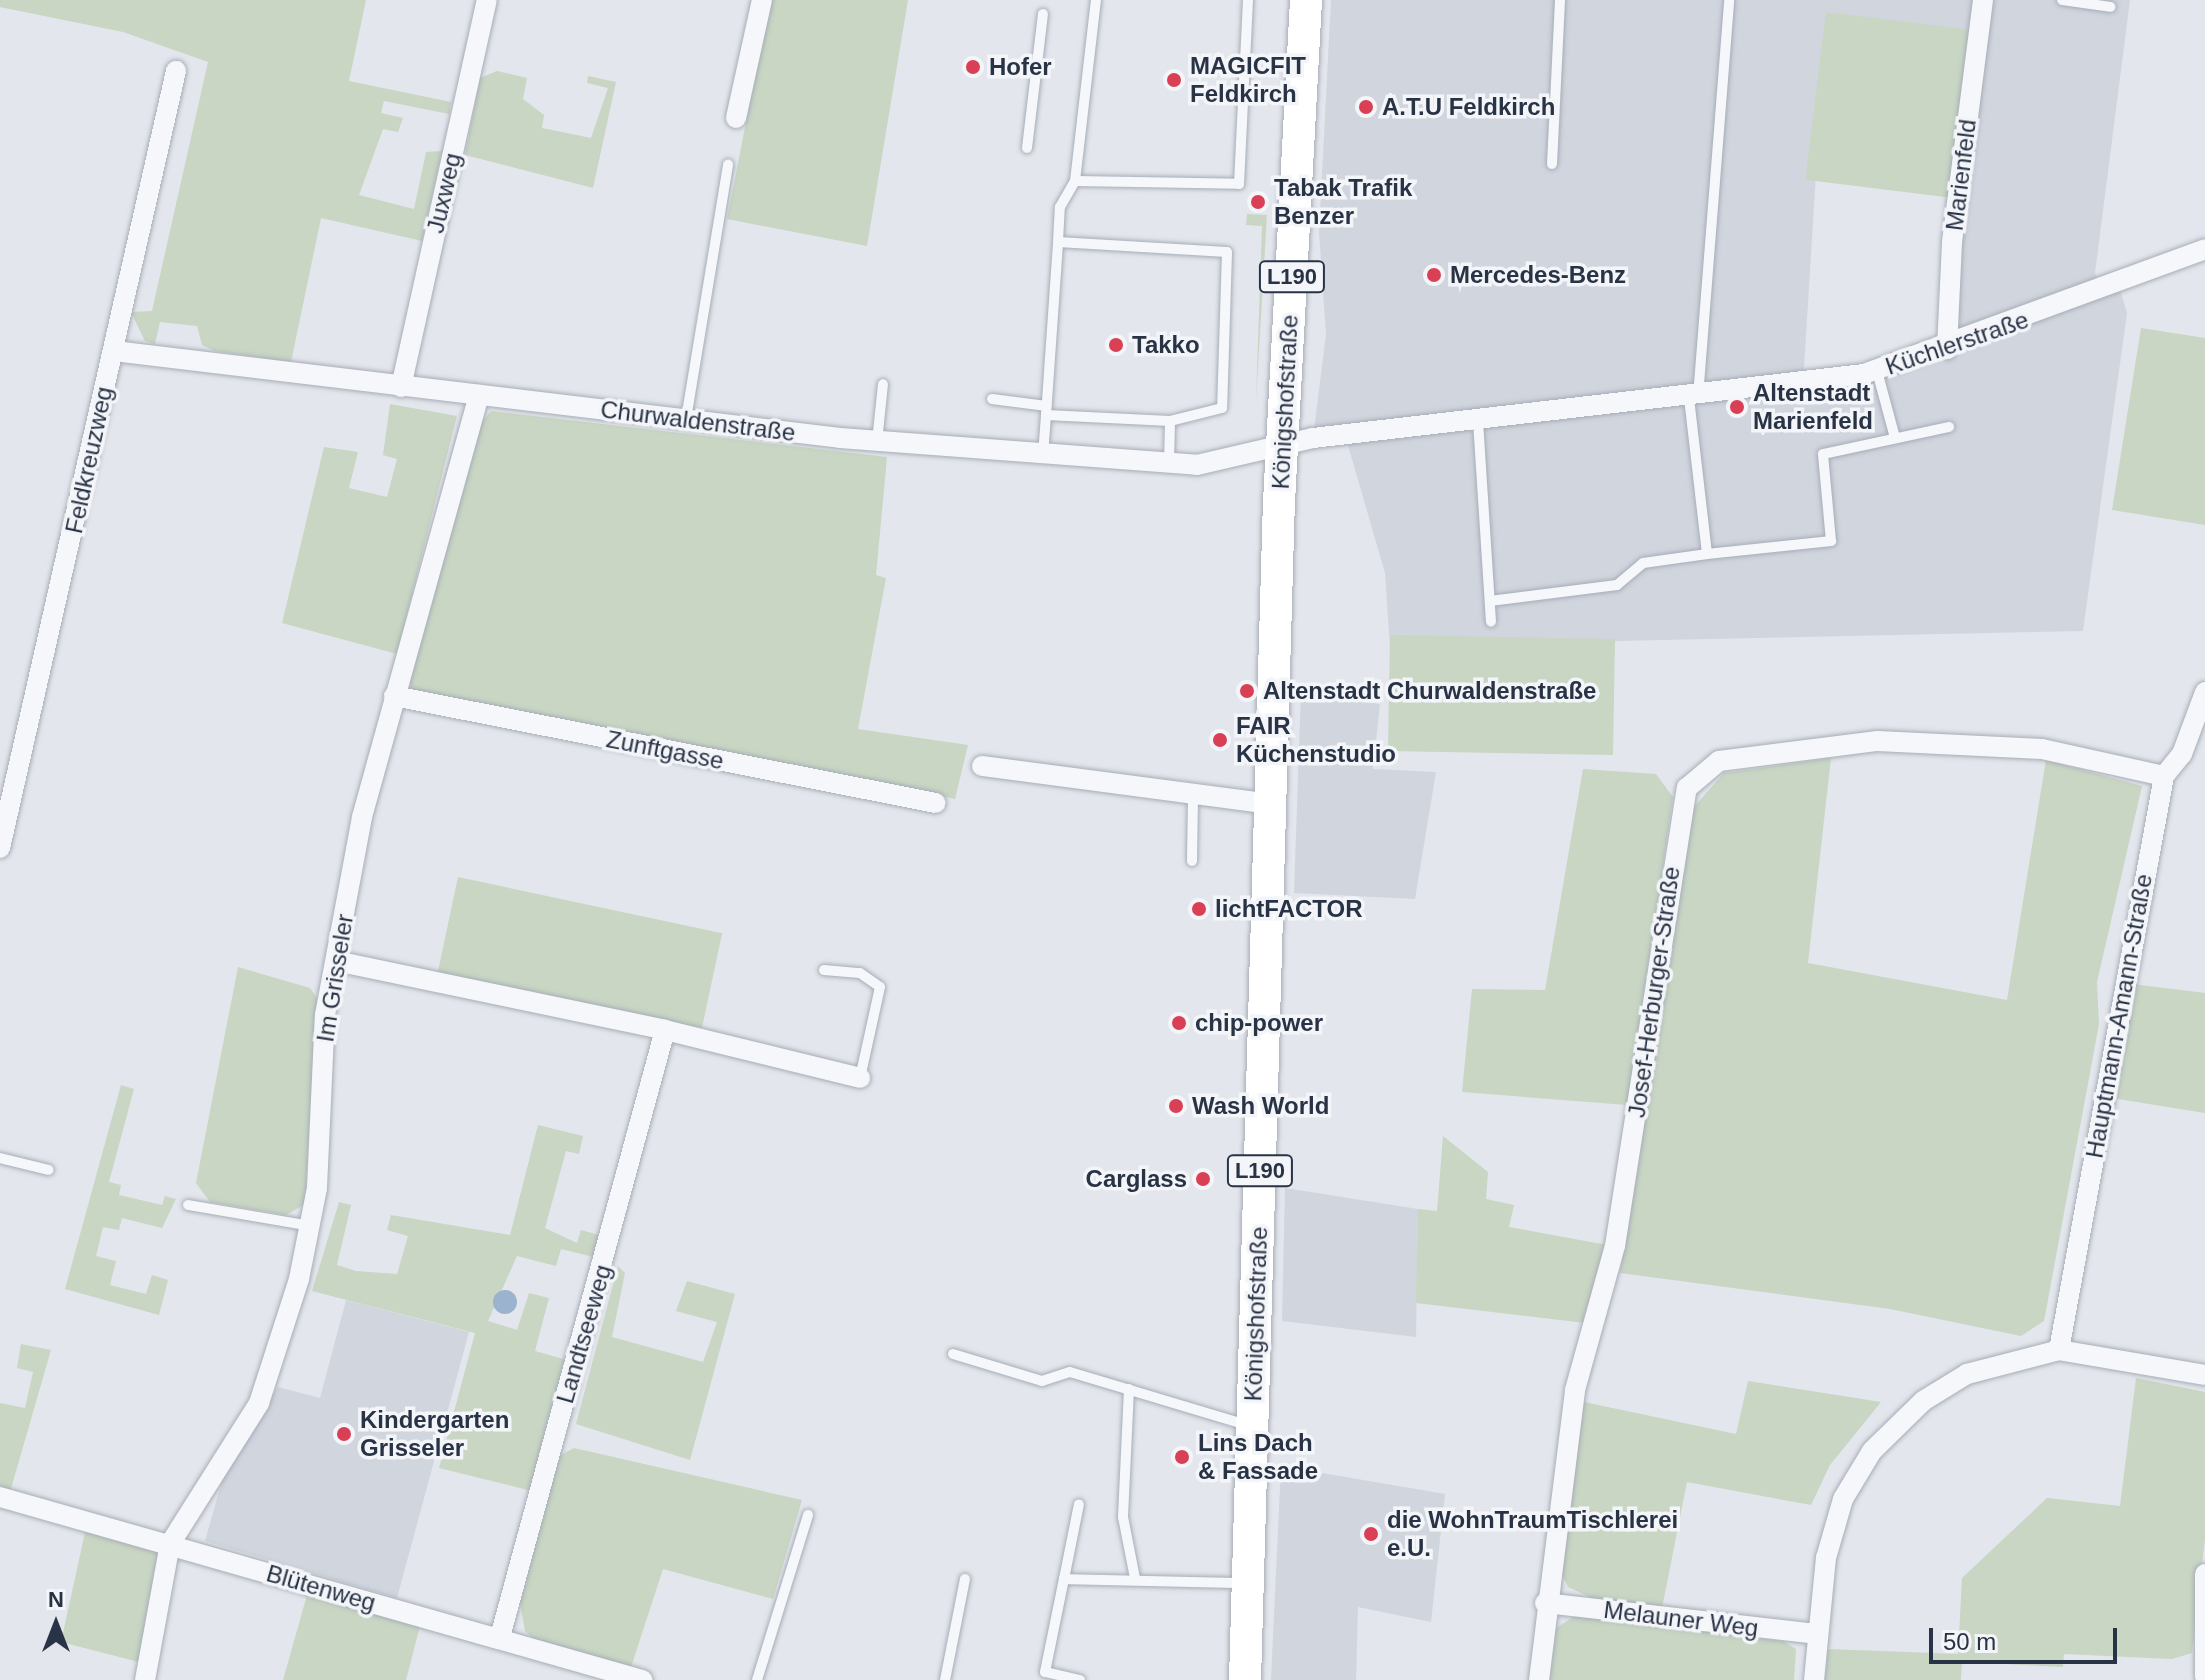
<!DOCTYPE html>
<html>
<head>
<meta charset="utf-8">
<style>
  body { margin:0 }
  #map { position:relative; width:2205px; height:1680px; overflow:hidden; background:#e3e6ec; font-family:Arial,sans-serif }
  div>[style] { position:absolute }
  [style*='--x'] { left:calc(var(--x)*1px); top:calc(var(--y)*1px); width:calc(var(--w)*1px); rotate:calc(var(--a)*1deg) }
  .built>* { inset:0; background:#d0d5de }
  .green>* { inset:0; background:#c8d6c3; transform-origin:0 0 }
  .water>* { inset:0; background:#9bb3ce }
  .round { border-radius:50% }
  .roads { filter:drop-shadow(0 0 2px #a7adb7) drop-shadow(0 0 2px #a7adb7) }
  .service>* { height:10px; margin:-5px; padding:0 5px; transform-origin:5px; border-radius:5px; background:#f6f7fa }
  .minor>* { height:20px; margin:-10px; padding:0 10px; transform-origin:10px; border-radius:10px; background:#f6f7fa }
  .primary>* { height:32px; margin:-16px; padding:0 16px; transform-origin:16px; border-radius:16px; background:#fff }
  .dots>* { width:22px; height:22px; translate:-50% -50%; box-sizing:border-box; border:4px solid #f3f5f9; border-radius:50% }
  span { translate:-50% -50%; white-space:nowrap; text-align:center; line-height:1.15; -webkit-text-stroke:7px #f3f5f9; paint-order:stroke }
  .shield-label span { padding:2px 6px; background:#f3f5f9; border:2px solid; border-radius:6px; -webkit-text-stroke-width:0 }
  .shield-label { font-size:22px; color:#293346; font-weight:700 }
  .poi-label { font-size:24px; color:#293346; font-weight:700 }
  .left { translate:0 -50%; text-align:left }
  .right { translate:-100% -50%; text-align:right }
  .street-label { font-size:24px; color:#293346 }
  .north { position:absolute; left:16px; top:1584px; width:80px; height:80px; -webkit-text-stroke:6px #f3f5f9; paint-order:stroke; rotate:0deg; font-size:22px; font-weight:700; line-height:32px; text-align:center; color:#293346 }
  .north::after { content:''; display:block; margin:auto; width:28px; height:36px; background:#293346; clip-path:polygon(50% 0,100% 100%,50% 72%,0 100%) }
  .scale { position:absolute; left:1929px; top:1628px; width:188px; height:36px; box-sizing:border-box; border:4px solid #293346; border-top:0; padding-left:10px; font-size:24px; line-height:28px; white-space:nowrap; color:#293346; -webkit-text-stroke:6px #f3f5f9; paint-order:stroke }
</style>
</head>
<body>
<div id="map">
  <div class="built">
    <div style="clip-path:polygon(evenodd,1331px 0,2130px 0,2095px 273px,2102px 286px,2117px 280px,2127px 313px,2083px 631px,1390px 646px,1385px 573px,1345px 435px,1313px 438px,1326px 334px,1319px 232px,1331px 0,1826px 12px,1979px 33px,1946px 350px,1803px 384px,1826px 12px)"></div>
    <div style="clip-path:polygon(1301px 693px,1380px 704px,1373px 769px,1436px 772px,1415px 899px,1294px 893px)"></div>
    <div style="clip-path:polygon(1285px 1188px,1418px 1209px,1416px 1337px,1282px 1321px)"></div>
    <div style="clip-path:polygon(346px 1300px,469px 1332px,397px 1598px,205px 1541px,225px 1470px,278px 1387px,320px 1398px)"></div>
    <div style="clip-path:polygon(1281px 1466px,1445px 1494px,1431px 1622px,1358px 1607px,1356px 1680px,1271px 1680px)"></div>
  </div>
  <div class="green">
    <div style="clip-path:polygon(0 0,366px 0,349px 81px,451px 102px,449px 114px,384px 101px,381px 113px,403px 118px,398px 132px,383px 129px,359px 195px,414px 209px,426px 152px,442px 151px,422px 241px,321px 218px,291px 362px,215px 351px,202px 345px,197px 326px,160px 322px,155px 344px,145px 341px,131px 312px,152px 311px,208px 62px,123px 32px,0 7px)"></div>
    <div style="clip-path:polygon(770px 0,908px 0,867px 246px,727px 219px)"></div>
    <div style="left:1826px;top:12px;width:147px;height:169px;rotate:7deg"></div>
    <div style="clip-path:polygon(497px 71px,527px 78px,523px 99px,544px 115px,542px 128px,591px 138px,608px 88px,587px 83px,588px 76px,616px 82px,593px 188px,465px 155px,480px 78px)"></div>
    <div style="clip-path:polygon(1247px 214px,1267px 215px,1256px 401px,1262px 226px,1246px 225px)"></div>
    <div style="clip-path:polygon(2141px 328px,2205px 338px,2205px 525px,2112px 510px)"></div>
    <div style="clip-path:polygon(390px 404px,457px 416px,397px 654px,282px 623px,324px 447px,358px 452px,349px 488px,387px 497px,397px 459px,383px 455px)"></div>
    <div style="clip-path:polygon(491px 411px,887px 457px,876px 575px,886px 578px,858px 729px,968px 745px,955px 799px,412px 692px,409px 680px,481px 423px)"></div>
    <div style="left:1615px;top:639px;width:116px;height:225px;rotate:91deg"></div>
    <div style="clip-path:polygon(1831px 758px,1808px 963px,2007px 1000px,2046px 760px,2142px 786px,2097px 982px,2099px 1024px,2044px 1321px,2021px 1336px,1890px 1309px,1620px 1273px,1693px 808px,1724px 773px)"></div>
    <div style="clip-path:polygon(1583px 769px,1656px 774px,1673px 797px,1627px 1105px,1462px 1092px,1472px 989px,1545px 990px)"></div>
    <div style="left:458px;top:877px;width:270px;height:97px;rotate:12deg"></div>
    <div style="clip-path:polygon(238px 967px,310px 988px,317px 998px,305px 1204px,286px 1215px,210px 1202px,196px 1183px)"></div>
    <div style="clip-path:polygon(2132px 984px,2205px 993px,2205px 1113px,2112px 1098px)"></div>
    <div style="clip-path:polygon(121px 1085px,134px 1089px,109px 1182px,121px 1185px,119px 1195px,162px 1205px,165px 1196px,176px 1199px,162px 1228px,122px 1218px,119px 1230px,103px 1227px,96px 1256px,116px 1261px,110px 1285px,146px 1294px,152px 1275px,168px 1280px,159px 1315px,65px 1289px)"></div>
    <div style="clip-path:polygon(538px 1125px,583px 1136px,579px 1154px,566px 1151px,545px 1228px,577px 1243px,581px 1230px,599px 1235px,593px 1257px,561px 1249px,556px 1266px,517px 1256px,488px 1321px,517px 1330px,529px 1293px,549px 1298px,535px 1351px,567px 1360px,532px 1491px,439px 1468px,475px 1333px,312px 1291px,339px 1202px,351px 1205px,337px 1265px,356px 1271px,397px 1274px,408px 1236px,387px 1230px,391px 1215px,510px 1235px)"></div>
    <div style="clip-path:polygon(1443px 1136px,1488px 1172px,1486px 1199px,1514px 1205px,1509px 1227px,1607px 1245px,1585px 1323px,1416px 1303px,1418px 1209px,1437px 1211px)"></div>
    <div style="clip-path:polygon(618px 1266px,625px 1273px,612px 1337px,703px 1362px,717px 1322px,676px 1311px,687px 1281px,735px 1294px,690px 1460px,576px 1424px)"></div>
    <div style="clip-path:polygon(21px 1344px,51px 1350px,10px 1492px,0 1489px,0 1403px,25px 1408px,33px 1372px,17px 1368px)"></div>
    <div style="clip-path:polygon(2136px 1378px,2205px 1392px,2205px 1538px,2192px 1653px,2172px 1659px,2064px 1654px,2063px 1667px,1962px 1662px,1961px 1680px,1825px 1680px,1828px 1649px,1958px 1654px,1962px 1578px,2047px 1498px,2120px 1506px)"></div>
    <div style="clip-path:polygon(1748px 1381px,1881px 1402px,1830px 1465px,1811px 1505px,1687px 1482px,1662px 1608px,1594px 1599px,1568px 1587px,1560px 1570px,1584px 1402px,1736px 1434px)"></div>
    <div style="clip-path:polygon(574px 1448px,802px 1500px,773px 1599px,663px 1569px,631px 1667px,537px 1642px,525px 1631px,520px 1603px,559px 1456px)"></div>
    <div style="clip-path:polygon(86px 1528px,153px 1547px,157px 1554px,139px 1662px,61px 1642px)"></div>
    <div style="clip-path:polygon(307px 1595px,420px 1626px,406px 1680px,283px 1680px)"></div>
    <div style="clip-path:polygon(1575px 1616px,1783px 1641px,1796px 1649px,1794px 1680px,1550px 1680px,1556px 1628px)"></div>
  </div>
  <div class="water">
    <div class="round" style="left:493px;top:1290px;width:24px;height:24px"></div>
  </div>
  <div class="roads">
    <div class="service">
      <div style="--x:2062;--y:0;--w:49;--a:8.1"></div>
      <div style="--x:1027;--y:148;--w:135;--a:-83.2"></div>
      <div style="--x:1552;--y:164;--w:164;--a:-87.2"></div>
      <div style="--x:1075;--y:181;--w:164;--a:1"></div>
      <div style="--x:1239;--y:184;--w:184;--a:-87.2"></div>
      <div style="--x:1058;--y:242;--w:169;--a:3.4"></div>
      <div style="--x:1227;--y:252;--w:156;--a:91.8"></div>
      <div style="--x:1222;--y:408;--w:54;--a:166"></div>
      <div style="--x:1170;--y:421;--w:124;--a:-177.2"></div>
      <div style="--x:1046;--y:415;--w:173;--a:-86"></div>
      <div style="--x:1058;--y:242;--w:35;--a:-87"></div>
      <div style="--x:1060;--y:207;--w:30;--a:-60"></div>
      <div style="--x:1075;--y:181;--w:182;--a:-83.4"></div>
      <div style="--x:1877;--y:371;--w:65;--a:74.9"></div>
      <div style="--x:1698;--y:397;--w:398;--a:-85.5"></div>
      <div style="--x:1689;--y:398;--w:157;--a:83.4"></div>
      <div style="--x:1707;--y:554;--w:125;--a:-6"></div>
      <div style="--x:1831;--y:541;--w:87;--a:-95.3"></div>
      <div style="--x:1823;--y:454;--w:129;--a:-12.1"></div>
      <div style="--x:992;--y:399;--w:55;--a:7.3"></div>
      <div style="--x:686;--y:419;--w:258;--a:-80.6"></div>
      <div style="--x:1478;--y:421;--w:201;--a:86.3"></div>
      <div style="--x:877;--y:442;--w:58;--a:-84.1"></div>
      <div style="--x:1043;--y:455;--w:40;--a:-85.7"></div>
      <div style="--x:1169;--y:463;--w:42;--a:-88.6"></div>
      <div style="--x:1490;--y:601;--w:128;--a:-7.2"></div>
      <div style="--x:1617;--y:585;--w:34;--a:-40"></div>
      <div style="--x:1643;--y:563;--w:65;--a:-8"></div>
      <div style="--x:1192;--y:861;--w:65;--a:-89.1"></div>
      <div style="--x:824;--y:970;--w:36;--a:5"></div>
      <div style="--x:860;--y:973;--w:24;--a:35"></div>
      <div style="--x:880;--y:987;--w:93;--a:102.4"></div>
      <div style="--x:0;--y:1158;--w:50;--a:13.8"></div>
      <div style="--x:188;--y:1205;--w:125;--a:9.7"></div>
      <div style="--x:953;--y:1354;--w:93;--a:16.9"></div>
      <div style="--x:1042;--y:1381;--w:29;--a:-18"></div>
      <div style="--x:1070;--y:1372;--w:188;--a:16.7"></div>
      <div style="--x:1129;--y:1389;--w:128;--a:92.7"></div>
      <div style="--x:1123;--y:1517;--w:62;--a:78.9"></div>
      <div style="--x:1064;--y:1579;--w:76;--a:-78.7"></div>
      <div style="--x:757;--y:1680;--w:173;--a:-72.8"></div>
      <div style="--x:945;--y:1680;--w:103;--a:-78.8"></div>
      <div style="--x:1080;--y:1680;--w:36;--a:-167"></div>
      <div style="--x:1045;--y:1672;--w:95;--a:-78.5"></div>
      <div style="--x:1064;--y:1579;--w:178;--a:1.3"></div>
    </div>
    <div class="minor">
      <div style="--x:736;--y:118;--w:121;--a:-77.6"></div>
      <div style="--x:1947;--y:349;--w:107;--a:-87.3"></div>
      <div style="--x:1952;--y:242;--w:244;--a:-82.7"></div>
      <div style="--x:114;--y:351;--w:731;--a:6.83"></div>
      <div style="--x:840;--y:438;--w:358;--a:4.3"></div>
      <div style="--x:1197;--y:465;--w:119;--a:-13.1"></div>
      <div style="--x:1313;--y:438;--w:555;--a:-6.63"></div>
      <div style="--x:1864;--y:374;--w:363;--a:-20.1"></div>
      <div style="--x:401;--y:387;--w:396;--a:-77.5"></div>
      <div style="--x:394;--y:696;--w:552;--a:11.17"></div>
      <div style="--x:982;--y:766;--w:291;--a:7.5"></div>
      <div style="--x:0;--y:848;--w:797;--a:-77.24"></div>
      <div style="--x:336;--y:961;--w:336;--a:11.8"></div>
      <div style="--x:665;--y:1030;--w:629;--a:105.21"></div>
      <div style="--x:665;--y:1030;--w:201;--a:13.8"></div>
      <div style="--x:2059;--y:1350;--w:584;--a:-79.63"></div>
      <div style="--x:2164;--y:776;--w:28;--a:-51"></div>
      <div style="--x:2182;--y:754;--w:66;--a:-69.6"></div>
      <div style="--x:0;--y:1497;--w:668;--a:15.91"></div>
      <div style="--x:2205;--y:1574;--w:103;--a:90"></div>
      <div style="--x:1545;--y:1603;--w:274;--a:6.5"></div>
      <div style="--x:145;--y:1680;--w:138;--a:-79.6"></div>
      <div style="--x:170;--y:1544;--w:167;--a:-57.7"></div>
      <div style="--x:259;--y:1403;--w:130;--a:-72.1"></div>
      <div style="--x:299;--y:1279;--w:93;--a:-78.8"></div>
      <div style="--x:317;--y:1188;--w:173;--a:-87.4"></div>
      <div style="--x:325;--y:1015;--w:201;--a:-79.4"></div>
      <div style="--x:362;--y:817;--w:438;--a:-74.5"></div>
      <div style="--x:1539;--y:1680;--w:292;--a:-82.9"></div>
      <div style="--x:1575;--y:1390;--w:149;--a:-74.5"></div>
      <div style="--x:1615;--y:1246;--w:464;--a:-81.1"></div>
      <div style="--x:1687;--y:788;--w:42;--a:-40.2"></div>
      <div style="--x:1719;--y:761;--w:160;--a:-7.2"></div>
      <div style="--x:1878;--y:741;--w:164;--a:2.8"></div>
      <div style="--x:2042;--y:749;--w:125;--a:12.5"></div>
      <div style="--x:1814;--y:1680;--w:123;--a:-84.4"></div>
      <div style="--x:1826;--y:1558;--w:61;--a:-73.9"></div>
      <div style="--x:1843;--y:1499;--w:56;--a:-58.9"></div>
      <div style="--x:1872;--y:1451;--w:71;--a:-44.4"></div>
      <div style="--x:1923;--y:1401;--w:52;--a:-31.5"></div>
      <div style="--x:1967;--y:1374;--w:95;--a:-14.6"></div>
      <div style="--x:2059;--y:1350;--w:148;--a:9.7"></div>
    </div>
    <div class="primary">
      <div style="--x:1245;--y:1680;--w:1178;--a:-88.35"></div>
      <div style="--x:1279;--y:502;--w:503;--a:-86.92"></div>
    </div>
  </div>
  <div class="dots">
    <div style="left:973px;top:67px;background:#d94055"></div>
    <div style="left:1174px;top:80px;background:#d94055"></div>
    <div style="left:1366px;top:107px;background:#d94055"></div>
    <div style="left:1258px;top:202px;background:#d94055"></div>
    <div style="left:1434px;top:275px;background:#d94055"></div>
    <div style="left:1116px;top:345px;background:#d94055"></div>
    <div style="left:1737px;top:407px;background:#d94055"></div>
    <div style="left:1247px;top:691px;background:#d94055"></div>
    <div style="left:1220px;top:740px;background:#d94055"></div>
    <div style="left:1199px;top:909px;background:#d94055"></div>
    <div style="left:1179px;top:1023px;background:#d94055"></div>
    <div style="left:1176px;top:1106px;background:#d94055"></div>
    <div style="left:1203px;top:1179px;background:#d94055"></div>
    <div style="left:344px;top:1434px;background:#d94055"></div>
    <div style="left:1182px;top:1457px;background:#d94055"></div>
    <div style="left:1371px;top:1534px;background:#d94055"></div>
  </div>
  <div class="shield-label">
    <span style="left:1292px;top:277px">L190</span>
    <span style="left:1260px;top:1171px">L190</span>
  </div>
  <div class="poi-label">
    <span class="left" style="left:1190px;top:80px">MAGICFIT<br>Feldkirch</span>
    <span class="left" style="left:989px;top:67px">Hofer</span>
    <span class="left" style="left:1382px;top:107px">A.T.U Feldkirch</span>
    <span class="left" style="left:1274px;top:202px">Tabak Trafik<br>Benzer</span>
    <span class="left" style="left:1450px;top:275px">Mercedes-Benz</span>
    <span class="left" style="left:1132px;top:345px">Takko</span>
    <span class="left" style="left:1753px;top:407px">Altenstadt<br>Marienfeld</span>
    <span class="left" style="left:1263px;top:691px">Altenstadt Churwaldenstraße</span>
    <span class="left" style="left:1236px;top:740px">FAIR<br>Küchenstudio</span>
    <span class="left" style="left:1215px;top:909px">lichtFACTOR</span>
    <span class="left" style="left:1195px;top:1023px">chip-power</span>
    <span class="left" style="left:1192px;top:1106px">Wash World</span>
    <span class="right" style="left:1187px;top:1179px">Carglass</span>
    <span class="left" style="left:360px;top:1434px">Kindergarten<br>Grisseler</span>
    <span class="left" style="left:1198px;top:1457px">Lins Dach<br>&amp; Fassade</span>
    <span class="left" style="left:1387px;top:1534px">die WohnTraumTischlerei<br>e.U.</span>
  </div>
  <div class="street-label">
    <span style="left:1961px;top:175px;rotate:-83deg">Marienfeld</span>
    <span style="left:444px;top:193px;rotate:-77deg">Juxweg</span>
    <span style="left:1957px;top:343px;rotate:-19deg">Küchlerstraße</span>
    <span style="left:1285px;top:402px;rotate:-87deg">Königshofstraße</span>
    <span style="left:698px;top:421px;rotate:7deg">Churwaldenstraße</span>
    <span style="left:89px;top:460px;rotate:-78deg">Feldkreuzweg</span>
    <span style="left:665px;top:750px;rotate:11deg">Zunftgasse</span>
    <span style="left:335px;top:978px;rotate:-81deg">Im Grisseler</span>
    <span style="left:1654px;top:992px;rotate:-82deg">Josef-Herburger-Straße</span>
    <span style="left:2119px;top:1016px;rotate:-80deg">Hauptmann-Amann-Straße</span>
    <span style="left:1256px;top:1314px;rotate:-88deg">Königshofstraße</span>
    <span style="left:584px;top:1334px;rotate:-74deg">Landtseeweg</span>
    <span style="left:321px;top:1588px;rotate:16deg">Blütenweg</span>
    <span style="left:1681px;top:1619px;rotate:7deg">Melauner Weg</span>
  </div>
  <div class="north">N</div>
  <div class="scale">50 m</div>
</div>
</body>
</html>
